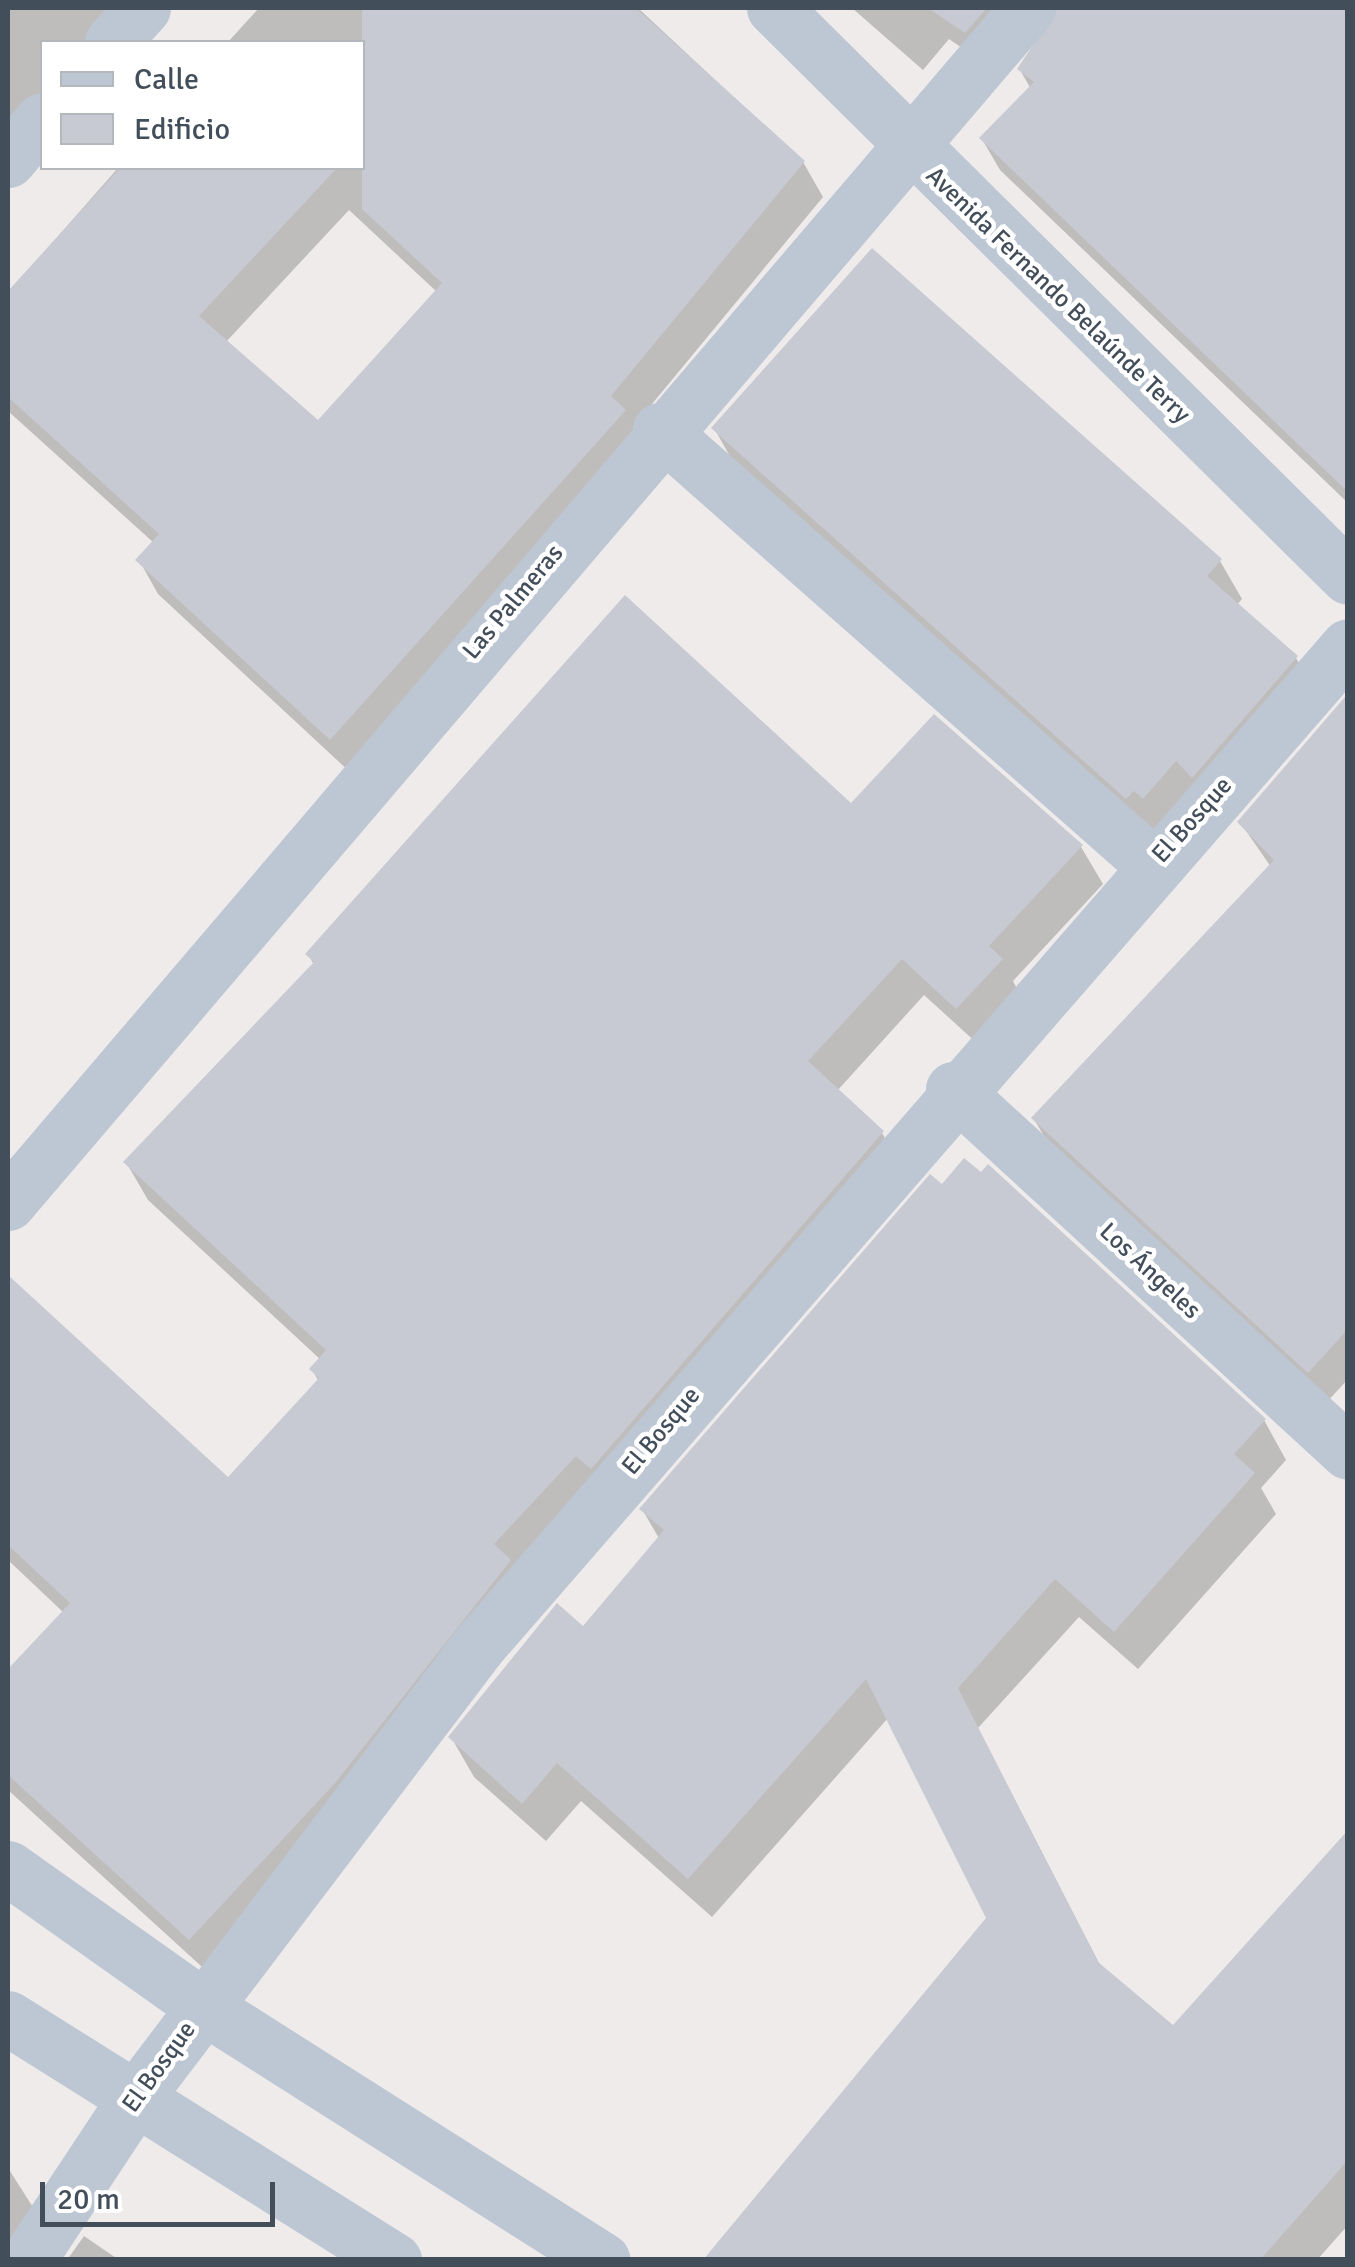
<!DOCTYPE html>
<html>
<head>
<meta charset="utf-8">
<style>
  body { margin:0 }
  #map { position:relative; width:1355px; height:2267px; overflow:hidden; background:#efebeb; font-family:Signika,sans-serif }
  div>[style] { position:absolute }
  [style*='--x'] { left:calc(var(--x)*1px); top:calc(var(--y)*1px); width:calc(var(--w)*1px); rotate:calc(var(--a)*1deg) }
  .shadow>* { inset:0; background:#0003 }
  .building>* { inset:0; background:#c7cad2 }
  .minor>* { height:55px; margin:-27.5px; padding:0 27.5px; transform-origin:27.5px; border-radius:27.5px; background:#bdc7d3 }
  span { translate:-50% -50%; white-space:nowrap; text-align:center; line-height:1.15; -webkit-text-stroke:9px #fff; paint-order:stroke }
  .street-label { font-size:25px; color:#434e5b }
  .frame { position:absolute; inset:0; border:10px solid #434e5b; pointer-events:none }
  .legend { position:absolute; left:40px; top:40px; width:325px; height:130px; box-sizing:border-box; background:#fff; border:2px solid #b4b8bd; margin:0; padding:12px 18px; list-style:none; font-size:30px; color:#434e5b }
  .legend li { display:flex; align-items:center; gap:20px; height:50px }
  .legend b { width:50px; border:2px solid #b4b8bd }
  .scale { position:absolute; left:40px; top:2182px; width:235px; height:45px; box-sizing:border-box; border:5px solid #434e5b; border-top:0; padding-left:12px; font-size:30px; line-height:35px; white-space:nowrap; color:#434e5b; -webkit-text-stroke:8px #fff; paint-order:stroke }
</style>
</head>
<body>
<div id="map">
  <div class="shadow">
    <div style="clip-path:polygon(8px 8px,134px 8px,104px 42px,42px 42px,42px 114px,8px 141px)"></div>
    <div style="clip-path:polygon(evenodd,259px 8px,638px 8px,803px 162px,823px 197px,633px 427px,644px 446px,351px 773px,158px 594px,139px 560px,154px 543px,8px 411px,8px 293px,118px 168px,362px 168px,362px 42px,228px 42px,259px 8px,349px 210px,437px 292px,318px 423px,225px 343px,349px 210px)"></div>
    <div style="clip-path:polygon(852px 8px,1348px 8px,1348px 503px,1000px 170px,982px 139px,1031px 89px,1020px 70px,1062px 14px,984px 63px,949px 39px,923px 70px)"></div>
    <div style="clip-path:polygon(714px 428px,1220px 561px,1242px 599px,1236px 606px,1296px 658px,1318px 696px,1149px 836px,736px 467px)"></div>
    <div style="clip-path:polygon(1345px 701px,1348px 1379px,1327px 1402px,1052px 1150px,1034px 1119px,1271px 867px,1240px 822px)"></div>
    <div style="clip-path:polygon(851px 807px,1081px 847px,1103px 884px,1013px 981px,1022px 998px,979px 1045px,924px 995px,837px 1091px,882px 1133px,904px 1171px,212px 1976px,8px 1790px,8px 1673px,64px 1613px,8px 1560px,8px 1278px,228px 1480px,319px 1382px,312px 1369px,321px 1360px,148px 1200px,126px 1162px,314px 965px,308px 954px)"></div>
    <div style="clip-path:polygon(1264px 1420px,1286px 1460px,1261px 1488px,1276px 1514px,1138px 1669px,1079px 1617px,978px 1728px,1101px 1967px,1173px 2029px,1348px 1839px,1348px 2225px,1317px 2260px,740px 2260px,988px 1918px,888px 1718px,712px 1917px,581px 1801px,546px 1841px,474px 1777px,451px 1737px,583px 1630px,660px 1540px,642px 1509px)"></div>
    <div style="clip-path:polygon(8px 2168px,50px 2234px,8px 2260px)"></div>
    <div style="clip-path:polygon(84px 2236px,119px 2260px,67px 2260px)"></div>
  </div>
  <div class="building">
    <div style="clip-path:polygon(362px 8px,636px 8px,805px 161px,611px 396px,626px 410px,330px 740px,135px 560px,159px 534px,8px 397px,8px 291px,120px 168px,337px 168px,199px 316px,318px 420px,442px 283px,362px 209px)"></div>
    <div style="clip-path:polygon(928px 8px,987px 8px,965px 33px)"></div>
    <div style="clip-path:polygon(1058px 8px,1348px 8px,1348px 492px,979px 138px,1034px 82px,1017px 69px)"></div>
    <div style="clip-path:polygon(872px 248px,1222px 559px,1207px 576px,1298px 656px,1192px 778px,1176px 761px,1143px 799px,1134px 791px,1126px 799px,711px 428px)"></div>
    <div style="clip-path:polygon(625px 595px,851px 803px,934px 714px,1083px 845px,989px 946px,1003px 959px,956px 1009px,902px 959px,808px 1061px,884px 1131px,591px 1469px,576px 1456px,494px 1544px,511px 1560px,336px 1782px,189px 1940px,8px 1775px,8px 1669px,70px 1603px,8px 1545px,8px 1275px,228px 1477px,319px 1378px,309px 1369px,326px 1350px,123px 1162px,314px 962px,305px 954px)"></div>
    <div style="clip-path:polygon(1345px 697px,1348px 1329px,1308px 1373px,1031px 1118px,1274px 860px,1237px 822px)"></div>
    <div style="clip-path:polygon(964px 1158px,981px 1172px,988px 1164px,1266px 1419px,1234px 1454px,1255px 1473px,1114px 1632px,1055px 1579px,958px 1688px,1098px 1962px,1173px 2025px,1348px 1830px,1348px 2160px,1260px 2260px,703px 2260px,986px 1918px,866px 1679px,688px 1879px,557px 1763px,522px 1804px,448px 1737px,557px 1603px,583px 1626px,664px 1530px,639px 1509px,930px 1174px,942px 1184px)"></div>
  </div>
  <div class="minor">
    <div style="--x:774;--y:8;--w:808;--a:44.75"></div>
    <div style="--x:112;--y:42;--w:46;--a:-47.6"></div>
    <div style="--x:8;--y:160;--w:52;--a:-49.6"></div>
    <div style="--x:660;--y:430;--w:657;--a:41.42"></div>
    <div style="--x:953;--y:1089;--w:536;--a:42.58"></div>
    <div style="--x:8;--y:1203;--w:1571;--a:-49.52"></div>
    <div style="--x:8;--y:1868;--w:240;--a:35.3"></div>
    <div style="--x:204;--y:2007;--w:472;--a:32.4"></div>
    <div style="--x:8;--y:2018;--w:456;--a:32.1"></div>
    <div style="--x:28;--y:2260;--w:196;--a:-56.5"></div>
    <div style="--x:136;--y:2097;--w:567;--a:-52.81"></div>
    <div style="--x:479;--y:1645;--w:1324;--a:-48.98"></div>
  </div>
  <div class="street-label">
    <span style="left:1058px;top:295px;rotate:44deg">Avenida Fernando Belaúnde Terry</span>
    <span style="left:513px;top:602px;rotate:-50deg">Las Palmeras</span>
    <span style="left:1192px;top:820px;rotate:-48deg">El Bosque</span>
    <span style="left:1150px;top:1271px;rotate:43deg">Los Ángeles</span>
    <span style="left:661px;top:1431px;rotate:-50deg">El Bosque</span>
    <span style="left:159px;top:2067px;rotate:-54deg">El Bosque</span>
  </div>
  <div class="frame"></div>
  <ul class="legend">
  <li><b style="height:12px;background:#bdc7d3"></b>Calle</li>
  <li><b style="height:28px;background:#c7cad2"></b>Edificio</li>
  </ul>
  <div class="scale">20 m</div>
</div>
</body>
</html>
